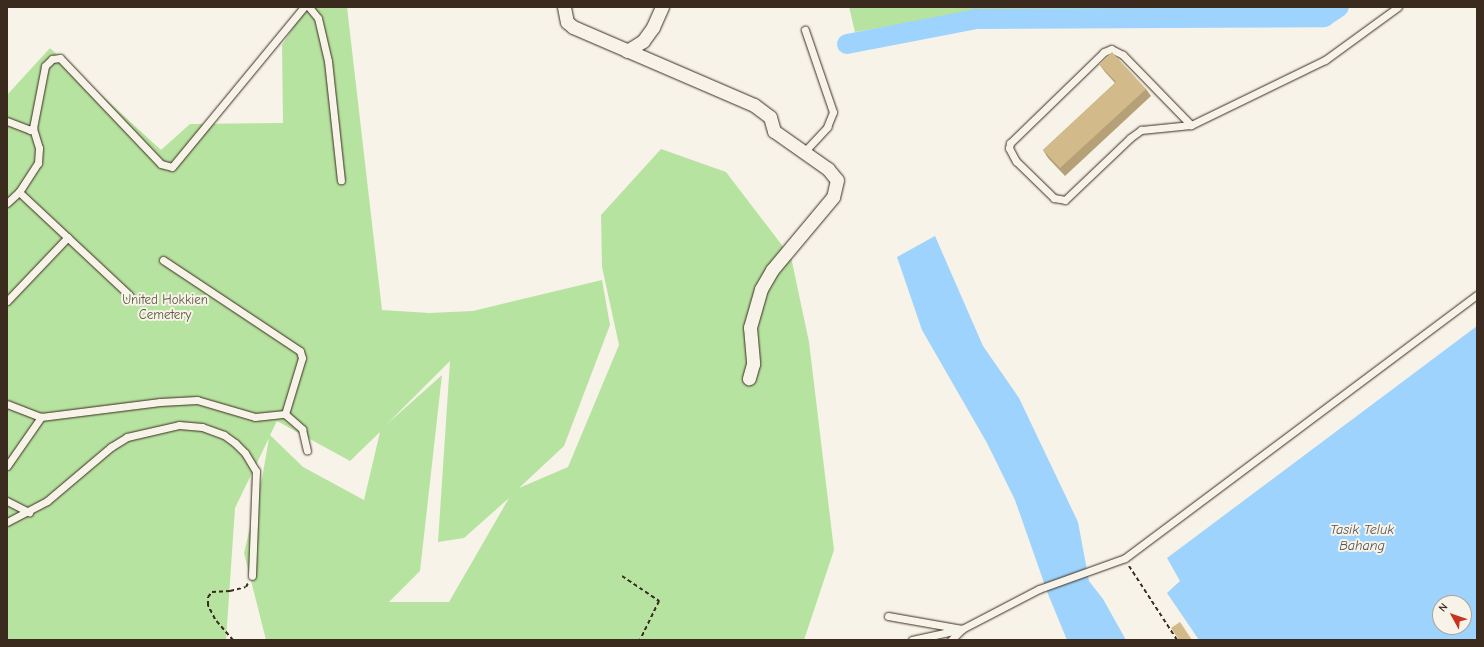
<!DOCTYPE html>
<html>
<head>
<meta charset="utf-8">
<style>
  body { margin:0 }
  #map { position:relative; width:1484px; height:647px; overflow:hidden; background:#f7f3e8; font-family:"Comic Neue",sans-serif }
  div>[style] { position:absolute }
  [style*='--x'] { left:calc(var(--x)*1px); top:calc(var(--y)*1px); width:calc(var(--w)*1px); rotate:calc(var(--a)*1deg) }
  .green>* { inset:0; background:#b7e3a1 }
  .water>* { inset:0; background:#9dd3fc }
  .stream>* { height:3.5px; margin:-1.75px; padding:0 1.75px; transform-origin:1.75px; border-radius:1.75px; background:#9dd3fc }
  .river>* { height:20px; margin:-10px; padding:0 10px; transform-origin:10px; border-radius:10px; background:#9dd3fc }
  .path>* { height:2px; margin-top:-1px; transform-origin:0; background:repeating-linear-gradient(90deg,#3b2a1e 0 4px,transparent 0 7px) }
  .roads { filter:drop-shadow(0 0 1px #3b2a1e) drop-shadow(0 0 1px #3b2a1e) }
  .lane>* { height:7px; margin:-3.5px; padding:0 3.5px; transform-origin:3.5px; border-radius:3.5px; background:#f7f3e8 }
  .street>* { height:13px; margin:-6.5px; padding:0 6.5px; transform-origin:6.5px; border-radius:6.5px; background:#f7f3e8 }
  .wall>* { inset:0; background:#b5a077 }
  .building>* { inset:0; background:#d3ba8a }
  span { translate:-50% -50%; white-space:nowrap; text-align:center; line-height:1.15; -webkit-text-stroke:4px #f7f3e8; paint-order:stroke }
  .park-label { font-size:13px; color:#5a583f }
  .water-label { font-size:14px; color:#545456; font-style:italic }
  .frame { position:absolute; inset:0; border:8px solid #3b2a1e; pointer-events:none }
  .north { position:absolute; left:1432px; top:595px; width:40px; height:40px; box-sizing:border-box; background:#f7f3e8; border:1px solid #aca397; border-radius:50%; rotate:310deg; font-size:11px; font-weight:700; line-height:16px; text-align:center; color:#3b2a1e }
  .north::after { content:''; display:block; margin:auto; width:14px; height:18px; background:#c8321e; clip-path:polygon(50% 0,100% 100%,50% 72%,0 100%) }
</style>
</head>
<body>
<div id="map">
  <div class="green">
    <div style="clip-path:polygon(evenodd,306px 7px,347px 7px,382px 310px,429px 313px,473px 311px,602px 280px,610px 325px,564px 446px,519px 488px,568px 467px,619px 345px,602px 267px,601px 215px,661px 149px,726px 172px,791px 257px,809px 342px,834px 550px,804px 640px,266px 640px,244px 553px,263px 473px,269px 438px,235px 508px,226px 640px,7px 640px,7px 95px,50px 48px,161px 150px,190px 124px,283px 123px,282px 45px,306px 7px,450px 361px,438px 542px,464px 538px,509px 498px,449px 602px,389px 602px,420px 571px,442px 375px,386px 425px,450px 361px,306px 7px,277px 421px,350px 461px,380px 432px,364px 500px,303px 467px,270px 435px,277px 421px)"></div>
    <div style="clip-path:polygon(849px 7px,1324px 7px,1318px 11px,987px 10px,855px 32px)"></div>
  </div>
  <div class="water">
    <div style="clip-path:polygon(935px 236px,983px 346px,1019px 398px,1078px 522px,1089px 581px,1103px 599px,1126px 640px,1067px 640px,1048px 594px,1015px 500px,987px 443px,922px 330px,897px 257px)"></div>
    <div style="clip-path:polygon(evenodd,1477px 326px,1477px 640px,1199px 640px,1167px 593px,1180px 581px,1167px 558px,1477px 326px,1440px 603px,1464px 603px,1464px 627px,1440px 627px,1440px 603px)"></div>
  </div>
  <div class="stream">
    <div style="--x:976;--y:7;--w:12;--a:85"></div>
  </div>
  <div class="river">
    <div style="--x:847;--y:44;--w:132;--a:-10.9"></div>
    <div style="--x:977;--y:19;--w:347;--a:-0.3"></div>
    <div style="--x:1324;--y:17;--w:18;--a:-34"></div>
  </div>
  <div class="path">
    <div style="--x:1129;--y:566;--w:88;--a:57"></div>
    <div style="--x:622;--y:576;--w:45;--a:34"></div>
    <div style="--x:659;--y:601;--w:43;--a:116"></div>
    <div style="--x:233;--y:640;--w:28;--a:-131"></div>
    <div style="--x:215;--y:619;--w:16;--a:-117"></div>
    <div style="--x:208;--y:605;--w:8;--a:-90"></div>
    <div style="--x:208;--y:597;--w:6;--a:-51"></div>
    <div style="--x:212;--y:592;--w:18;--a:-3"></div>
    <div style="--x:230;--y:591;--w:16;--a:-14"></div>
    <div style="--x:246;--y:587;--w:4;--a:-63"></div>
  </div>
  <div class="roads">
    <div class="lane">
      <div style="--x:309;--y:7;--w:14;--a:51"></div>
      <div style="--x:318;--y:18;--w:44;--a:76.9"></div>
      <div style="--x:328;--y:61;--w:120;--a:83.8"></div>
      <div style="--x:7;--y:121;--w:25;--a:21"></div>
      <div style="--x:30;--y:130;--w:4;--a:-34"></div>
      <div style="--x:33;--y:128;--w:63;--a:-79"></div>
      <div style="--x:45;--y:66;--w:10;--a:-45"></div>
      <div style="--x:52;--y:59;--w:8;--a:-7"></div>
      <div style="--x:60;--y:58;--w:146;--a:46.4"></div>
      <div style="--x:161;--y:164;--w:11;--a:15"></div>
      <div style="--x:172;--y:167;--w:207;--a:-50.5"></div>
      <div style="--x:1191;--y:125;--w:98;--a:-134.2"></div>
      <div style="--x:1123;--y:55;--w:13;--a:-153"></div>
      <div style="--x:1111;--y:49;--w:8;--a:157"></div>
      <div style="--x:1104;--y:52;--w:131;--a:135.9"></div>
      <div style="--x:1010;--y:143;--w:5;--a:101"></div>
      <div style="--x:1009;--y:148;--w:15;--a:62"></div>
      <div style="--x:1016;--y:161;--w:53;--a:44.2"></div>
      <div style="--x:1054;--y:198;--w:11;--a:10"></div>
      <div style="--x:1065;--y:200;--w:90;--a:-43.6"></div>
      <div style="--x:1130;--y:138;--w:14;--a:-36"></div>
      <div style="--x:1141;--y:130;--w:50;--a:-5.7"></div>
      <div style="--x:1191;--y:125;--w:149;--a:-25.9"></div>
      <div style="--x:1325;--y:60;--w:90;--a:-36"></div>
      <div style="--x:805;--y:151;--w:33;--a:-47"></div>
      <div style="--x:827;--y:127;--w:16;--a:-68"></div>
      <div style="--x:833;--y:112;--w:87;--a:-108.9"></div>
      <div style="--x:19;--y:192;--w:151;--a:43.1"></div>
      <div style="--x:7;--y:203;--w:16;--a:-43"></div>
      <div style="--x:19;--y:192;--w:35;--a:-57"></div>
      <div style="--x:38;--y:163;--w:15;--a:-86"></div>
      <div style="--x:39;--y:148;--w:21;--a:-107"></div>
      <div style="--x:163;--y:260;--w:164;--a:33.6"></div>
      <div style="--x:300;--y:351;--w:7;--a:74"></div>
      <div style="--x:302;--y:358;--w:59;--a:106.9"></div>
      <div style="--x:7;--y:301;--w:88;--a:-46.4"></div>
      <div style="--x:7;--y:404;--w:36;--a:21"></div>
      <div style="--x:41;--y:417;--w:120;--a:-7.2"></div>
      <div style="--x:160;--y:402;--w:37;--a:-3"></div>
      <div style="--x:197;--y:400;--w:60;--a:16.3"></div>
      <div style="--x:255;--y:417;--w:30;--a:-6"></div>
      <div style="--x:285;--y:414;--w:23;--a:41"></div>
      <div style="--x:302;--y:429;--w:22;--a:77"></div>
      <div style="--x:7;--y:466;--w:60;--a:-55.2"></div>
      <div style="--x:7;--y:501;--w:25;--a:27"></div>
      <div style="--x:7;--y:522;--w:45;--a:-27.7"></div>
      <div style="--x:47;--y:501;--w:84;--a:-40.2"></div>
      <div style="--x:111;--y:447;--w:19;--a:-32"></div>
      <div style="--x:127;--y:437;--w:53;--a:-13"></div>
      <div style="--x:179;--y:425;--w:23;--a:5"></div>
      <div style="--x:202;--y:427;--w:23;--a:20"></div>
      <div style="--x:224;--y:435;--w:14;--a:36"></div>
      <div style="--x:235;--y:443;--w:14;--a:45"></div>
      <div style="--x:245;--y:453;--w:21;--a:59"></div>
      <div style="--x:256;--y:471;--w:105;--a:92.2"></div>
      <div style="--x:888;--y:616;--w:75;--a:10"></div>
      <div style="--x:912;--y:640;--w:47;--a:-12.3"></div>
      <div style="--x:951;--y:640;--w:16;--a:-45"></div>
      <div style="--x:962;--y:629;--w:87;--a:-27.5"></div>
      <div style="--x:1039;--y:589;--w:91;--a:-19.8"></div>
      <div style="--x:1125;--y:558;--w:439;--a:-36.8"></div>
    </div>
    <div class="street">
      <div style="--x:564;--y:7;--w:15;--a:79"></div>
      <div style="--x:567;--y:22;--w:8;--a:40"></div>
      <div style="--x:573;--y:27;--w:197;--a:23.3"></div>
      <div style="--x:754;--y:105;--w:20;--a:37"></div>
      <div style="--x:770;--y:117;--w:15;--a:74"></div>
      <div style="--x:774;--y:131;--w:66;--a:35.1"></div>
      <div style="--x:828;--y:169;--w:14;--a:51"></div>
      <div style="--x:837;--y:180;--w:17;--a:103"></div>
      <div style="--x:833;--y:197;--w:95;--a:129.9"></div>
      <div style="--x:772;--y:270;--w:22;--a:120"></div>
      <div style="--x:761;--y:289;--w:40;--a:106"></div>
      <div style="--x:750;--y:327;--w:37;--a:85"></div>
      <div style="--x:753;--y:364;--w:15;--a:106"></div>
      <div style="--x:627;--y:51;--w:19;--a:-32"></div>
      <div style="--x:643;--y:41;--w:17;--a:-54"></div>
      <div style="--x:653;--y:27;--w:22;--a:-66"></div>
    </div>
  </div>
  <div class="wall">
    <div style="clip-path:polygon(1099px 64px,1146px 89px,1151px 96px,1065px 176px,1048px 158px,1043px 150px,1115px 83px,1105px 72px)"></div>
  </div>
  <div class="building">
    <div style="clip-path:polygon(1112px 52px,1146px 89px,1060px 168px,1043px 150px,1116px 82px,1099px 64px)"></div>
    <div style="clip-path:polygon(1180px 622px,1192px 640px,1179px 640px,1171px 628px)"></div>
  </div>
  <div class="park-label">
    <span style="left:165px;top:308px">United Hokkien<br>Cemetery</span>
  </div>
  <div class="water-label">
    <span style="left:1362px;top:538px">Tasik Teluk<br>Bahang</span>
  </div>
  <div class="frame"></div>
  <div class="north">N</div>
</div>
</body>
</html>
